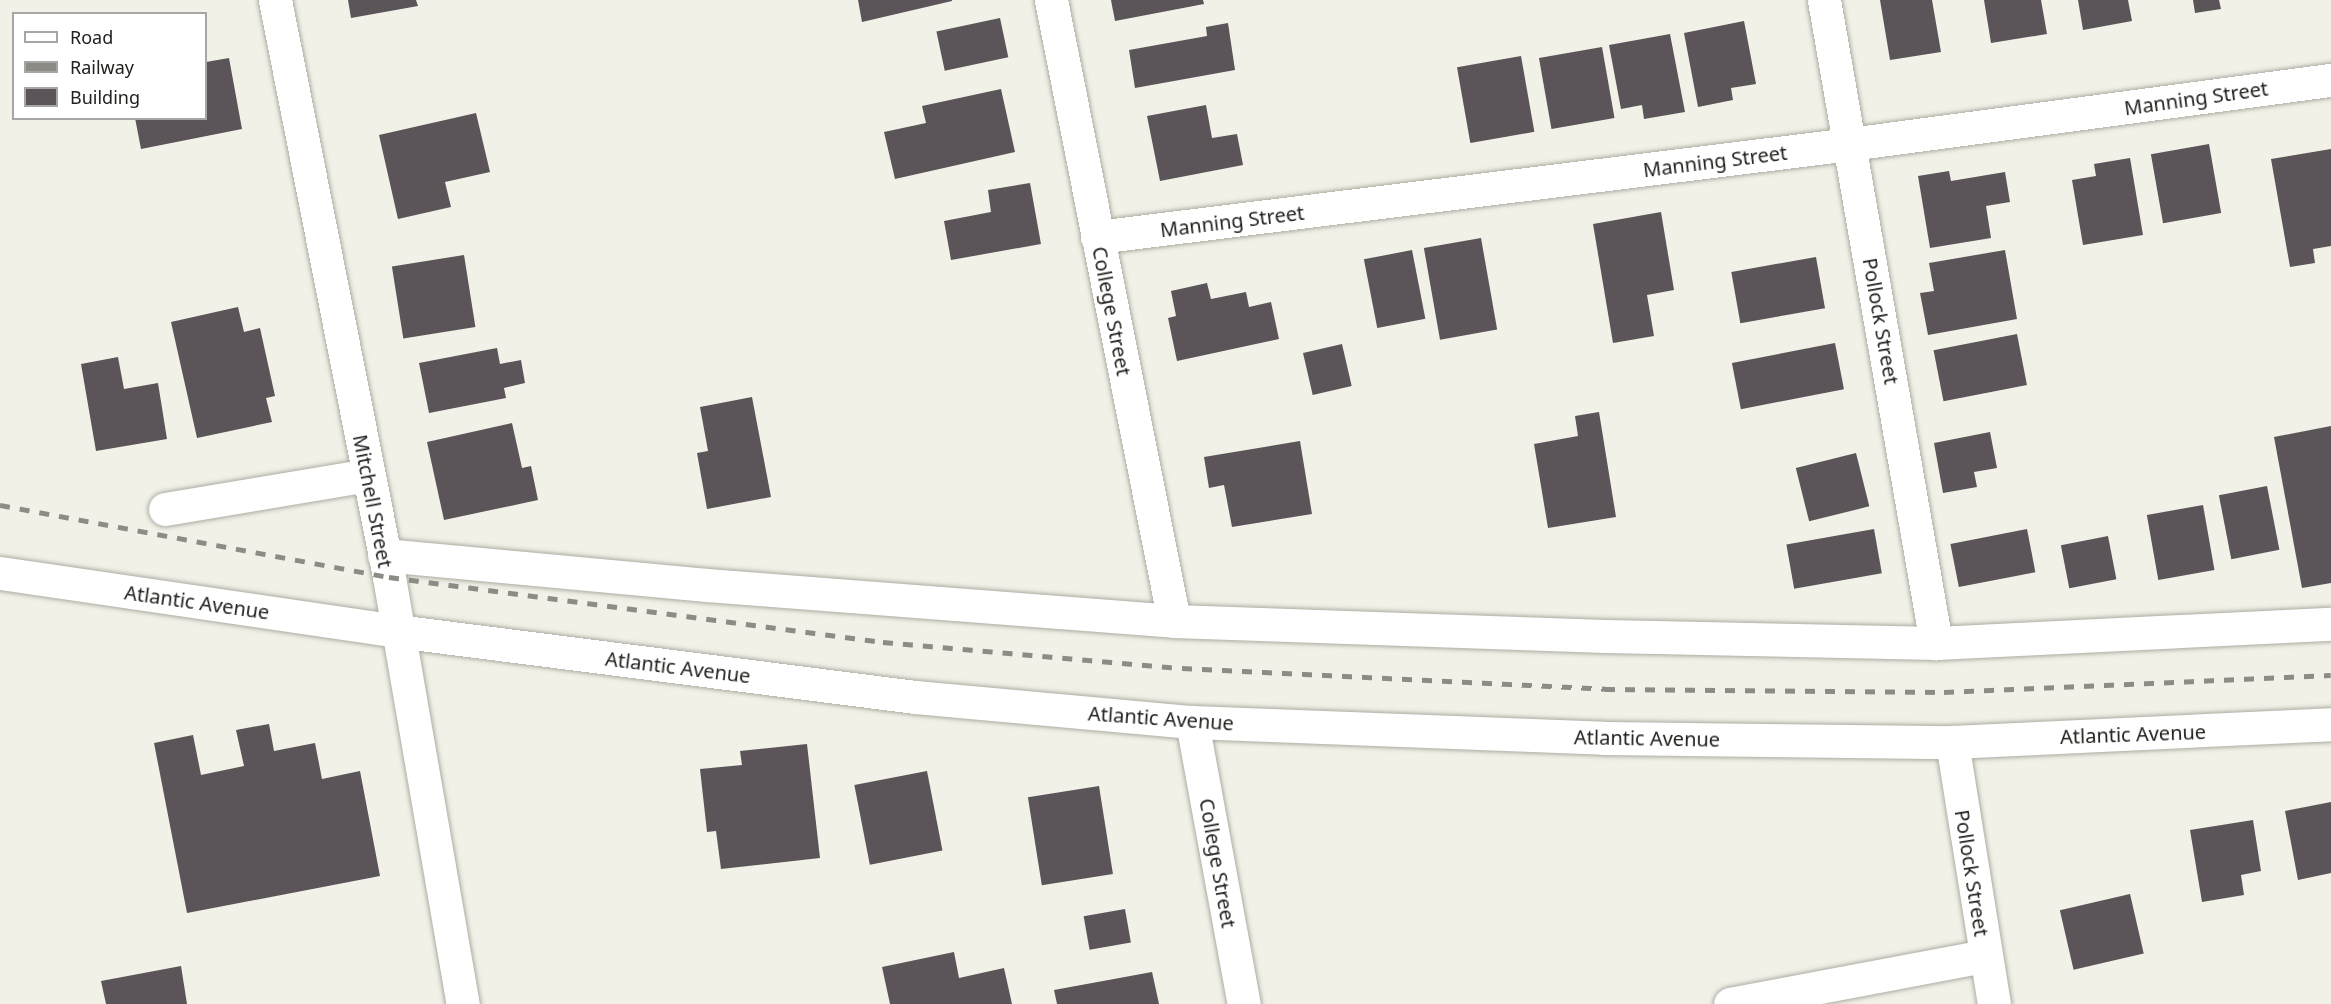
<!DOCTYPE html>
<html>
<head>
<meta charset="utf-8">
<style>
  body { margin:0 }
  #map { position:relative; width:2331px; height:1004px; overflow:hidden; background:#f2f1e7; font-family:"Noto Sans",sans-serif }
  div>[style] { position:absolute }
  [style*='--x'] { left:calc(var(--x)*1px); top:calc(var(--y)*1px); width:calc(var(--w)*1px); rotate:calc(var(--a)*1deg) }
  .building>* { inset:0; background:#5b5459; transform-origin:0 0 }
  .roads { filter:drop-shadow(0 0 2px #adaca2) drop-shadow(0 0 2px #adaca2) }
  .minor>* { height:33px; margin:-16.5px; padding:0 16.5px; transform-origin:16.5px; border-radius:16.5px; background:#fff }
  .rail>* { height:4.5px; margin-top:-2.25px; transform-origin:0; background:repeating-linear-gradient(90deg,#8c8b85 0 10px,transparent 0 20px) }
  span { translate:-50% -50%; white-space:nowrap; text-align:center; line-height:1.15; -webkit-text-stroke:6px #fff; paint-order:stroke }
  .street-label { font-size:20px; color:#22211e }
  .legend { position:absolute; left:12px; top:12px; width:195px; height:108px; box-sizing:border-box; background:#fff; border:2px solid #a7a6a5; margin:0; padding:8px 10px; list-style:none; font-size:18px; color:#22211e }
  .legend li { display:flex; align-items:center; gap:12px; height:30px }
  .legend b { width:30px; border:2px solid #a7a6a5 }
</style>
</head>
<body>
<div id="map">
  <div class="building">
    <div style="clip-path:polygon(348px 0,416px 0,418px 6px,351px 18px)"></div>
    <div style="clip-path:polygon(858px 0,952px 0,952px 1px,862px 22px)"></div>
    <div style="clip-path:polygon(1111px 0,1203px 0,1204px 4px,1115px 21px)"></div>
    <div style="clip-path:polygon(1880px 0,1932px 0,1941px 52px,1890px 60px)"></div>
    <div style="clip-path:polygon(1984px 0,2041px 0,2047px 34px,1991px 43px)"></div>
    <div style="clip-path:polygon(2078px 0,2128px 0,2132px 21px,2083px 30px)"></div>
    <div style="clip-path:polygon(2193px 0,2219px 0,2221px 9px,2195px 13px)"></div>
    <div style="left:1000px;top:18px;width:40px;height:65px;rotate:78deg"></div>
    <div style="clip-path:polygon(1744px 21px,1756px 84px,1731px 88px,1733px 100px,1698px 107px,1684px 33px)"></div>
    <div style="clip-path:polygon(1228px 23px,1235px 70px,1135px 88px,1129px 50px,1207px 36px,1206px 27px)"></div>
    <div style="clip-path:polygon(1670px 34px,1685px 112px,1644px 119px,1642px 105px,1621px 109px,1609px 45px)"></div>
    <div style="left:1602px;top:47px;width:72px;height:64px;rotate:80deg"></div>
    <div style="left:1521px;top:56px;width:77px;height:65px;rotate:80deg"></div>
    <div style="clip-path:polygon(229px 58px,242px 129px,141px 149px,135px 118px,206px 118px,206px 62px)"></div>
    <div style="clip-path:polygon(1001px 89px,1015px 152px,895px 179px,884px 132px,926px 123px,922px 106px)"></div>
    <div style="clip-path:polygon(1206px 105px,1212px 138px,1237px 134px,1243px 165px,1160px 181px,1147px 116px)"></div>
    <div style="clip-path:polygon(476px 113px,490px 172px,445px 182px,451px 207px,398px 219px,379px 135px)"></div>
    <div style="left:2209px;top:144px;width:70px;height:59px;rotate:80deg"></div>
    <div style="clip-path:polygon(2331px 149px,2331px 246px,2313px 249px,2315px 263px,2290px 267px,2271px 159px)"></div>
    <div style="clip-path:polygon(2130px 158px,2143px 235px,2083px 245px,2072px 180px,2096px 176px,2094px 164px)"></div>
    <div style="clip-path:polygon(1949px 171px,1951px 181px,2005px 172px,2010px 202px,1986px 206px,1991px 238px,1930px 248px,1918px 176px)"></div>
    <div style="clip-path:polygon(1030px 183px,1041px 244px,951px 260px,944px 221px,991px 212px,988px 190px)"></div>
    <div style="clip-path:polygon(1661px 212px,1674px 290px,1647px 295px,1654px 336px,1613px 343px,1593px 224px)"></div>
    <div style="left:1481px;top:238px;width:93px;height:58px;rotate:80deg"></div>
    <div style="left:1412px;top:250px;width:70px;height:49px;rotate:79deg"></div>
    <div style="clip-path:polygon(2005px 250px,2017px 319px,1928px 335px,1920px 293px,1934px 291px,1929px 263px)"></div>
    <div style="left:464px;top:255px;width:73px;height:73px;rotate:81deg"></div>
    <div style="left:1816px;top:257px;width:52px;height:86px;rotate:80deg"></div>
    <div style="clip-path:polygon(1207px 283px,1211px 299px,1246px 292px,1249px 307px,1271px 302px,1279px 339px,1177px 361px,1168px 318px,1176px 316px,1171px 291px)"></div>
    <div style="clip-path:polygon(238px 307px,244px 332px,260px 328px,275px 396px,266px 398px,272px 422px,197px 438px,171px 322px)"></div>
    <div style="left:2017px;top:334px;width:52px;height:85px;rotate:79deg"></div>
    <div style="left:1835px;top:343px;width:47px;height:105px;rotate:79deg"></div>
    <div style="left:1342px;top:344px;width:43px;height:40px;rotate:77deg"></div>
    <div style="clip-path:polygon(497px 348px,500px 364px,521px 360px,525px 383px,504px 388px,506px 398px,429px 413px,419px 363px)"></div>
    <div style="clip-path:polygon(118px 357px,124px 389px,158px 383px,167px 439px,96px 451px,81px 364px)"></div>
    <div style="clip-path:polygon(752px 397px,771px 497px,707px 509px,697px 453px,708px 451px,700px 407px)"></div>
    <div style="clip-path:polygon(1599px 412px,1616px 517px,1548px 528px,1534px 444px,1578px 436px,1575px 416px)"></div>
    <div style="clip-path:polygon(512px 423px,522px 468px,531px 466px,538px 500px,444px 520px,427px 442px)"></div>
    <div style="clip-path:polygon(2331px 426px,2331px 583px,2302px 588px,2274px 437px)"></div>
    <div style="clip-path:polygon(1990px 432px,1997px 468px,1974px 472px,1977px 487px,1943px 493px,1934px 443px)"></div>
    <div style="clip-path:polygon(1300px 441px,1312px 514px,1232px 527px,1224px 485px,1209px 488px,1204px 457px)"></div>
    <div style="left:1856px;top:453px;width:55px;height:62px;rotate:76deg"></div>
    <div style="left:2267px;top:486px;width:65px;height:49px;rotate:79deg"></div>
    <div style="left:2203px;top:505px;width:66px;height:57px;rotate:80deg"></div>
    <div style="left:1874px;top:529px;width:45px;height:89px;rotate:80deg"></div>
    <div style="left:2027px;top:529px;width:44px;height:78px;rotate:79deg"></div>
    <div style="left:2108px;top:536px;width:44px;height:48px;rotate:79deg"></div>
    <div style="clip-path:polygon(269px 724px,274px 751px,315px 743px,322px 779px,360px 771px,380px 876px,187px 913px,154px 743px,193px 735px,201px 775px,244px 766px,236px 730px)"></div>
    <div style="clip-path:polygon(807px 744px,820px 858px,721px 869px,716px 831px,707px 832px,700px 769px,742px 765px,740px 751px)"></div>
    <div style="left:927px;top:771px;width:81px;height:74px;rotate:79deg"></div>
    <div style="left:1099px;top:786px;width:89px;height:72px;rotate:81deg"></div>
    <div style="clip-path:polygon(2331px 802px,2331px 873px,2298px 880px,2285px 811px)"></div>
    <div style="clip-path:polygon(2253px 820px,2261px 871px,2241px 875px,2244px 895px,2202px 902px,2190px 830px)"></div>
    <div style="left:2130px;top:894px;width:61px;height:72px;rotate:77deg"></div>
    <div style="left:1125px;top:909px;width:34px;height:42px;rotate:80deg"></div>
    <div style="clip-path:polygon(954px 952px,959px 978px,1004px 968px,1012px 1004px,890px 1004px,882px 967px)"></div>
    <div style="clip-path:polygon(181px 966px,187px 1004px,106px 1004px,101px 981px)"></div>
    <div style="clip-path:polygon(1152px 972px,1159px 1004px,1057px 1004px,1054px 990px)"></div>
  </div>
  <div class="roads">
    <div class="minor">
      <div style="--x:275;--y:0;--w:588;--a:78.82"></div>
      <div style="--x:389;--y:577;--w:433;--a:80.2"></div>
      <div style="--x:1051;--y:0;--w:633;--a:78.8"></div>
      <div style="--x:1824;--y:0;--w:653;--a:80.12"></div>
      <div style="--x:1097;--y:237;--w:759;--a:-7.04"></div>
      <div style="--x:1850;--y:144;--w:485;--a:-7.6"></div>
      <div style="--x:165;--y:509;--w:206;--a:-9.5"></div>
      <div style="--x:384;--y:555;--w:324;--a:5.3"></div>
      <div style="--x:707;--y:585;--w:468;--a:4.4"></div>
      <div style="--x:1174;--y:621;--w:431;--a:2"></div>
      <div style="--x:1605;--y:636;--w:331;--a:1.2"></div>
      <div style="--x:1936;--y:643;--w:395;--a:-2.8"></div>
      <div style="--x:0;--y:573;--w:401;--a:8.3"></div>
      <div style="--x:397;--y:631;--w:522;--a:7.26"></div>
      <div style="--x:915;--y:697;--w:278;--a:5.2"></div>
      <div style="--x:1192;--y:722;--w:412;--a:2.2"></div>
      <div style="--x:1604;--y:738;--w:348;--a:0.7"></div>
      <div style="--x:1952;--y:742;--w:379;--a:-2.7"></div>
      <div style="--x:1192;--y:722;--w:287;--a:79.6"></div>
      <div style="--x:1952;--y:742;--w:265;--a:80.9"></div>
      <div style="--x:1730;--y:1004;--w:259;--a:-10.7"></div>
    </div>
  </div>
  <div class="rail">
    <div style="--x:0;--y:505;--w:396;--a:10.5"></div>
    <div style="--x:389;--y:577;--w:498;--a:7.5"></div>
    <div style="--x:883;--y:642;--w:300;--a:5"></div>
    <div style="--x:1182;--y:668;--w:424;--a:2.8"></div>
    <div style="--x:1605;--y:689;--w:339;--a:0.5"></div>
    <div style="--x:1944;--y:692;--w:387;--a:-2.5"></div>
  </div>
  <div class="street-label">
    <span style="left:2196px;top:98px;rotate:-8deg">Manning Street</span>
    <span style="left:1715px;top:161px;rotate:-7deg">Manning Street</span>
    <span style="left:1232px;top:221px;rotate:-7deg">Manning Street</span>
    <span style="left:1112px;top:311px;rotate:79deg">College Street</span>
    <span style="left:1881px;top:321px;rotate:80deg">Pollock Street</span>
    <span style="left:373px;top:501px;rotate:79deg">Mitchell Street</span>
    <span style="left:197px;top:602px;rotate:8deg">Atlantic Avenue</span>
    <span style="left:678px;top:667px;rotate:7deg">Atlantic Avenue</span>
    <span style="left:1161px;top:718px;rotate:4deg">Atlantic Avenue</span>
    <span style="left:2133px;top:734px;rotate:-2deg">Atlantic Avenue</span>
    <span style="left:1647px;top:738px;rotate:1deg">Atlantic Avenue</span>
    <span style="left:1218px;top:863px;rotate:80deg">College Street</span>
    <span style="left:1972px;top:873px;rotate:81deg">Pollock Street</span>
  </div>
  <ul class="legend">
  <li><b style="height:8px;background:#fff"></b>Road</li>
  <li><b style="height:8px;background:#8c8b85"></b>Railway</li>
  <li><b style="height:16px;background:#5b5459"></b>Building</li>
  </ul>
</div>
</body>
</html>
